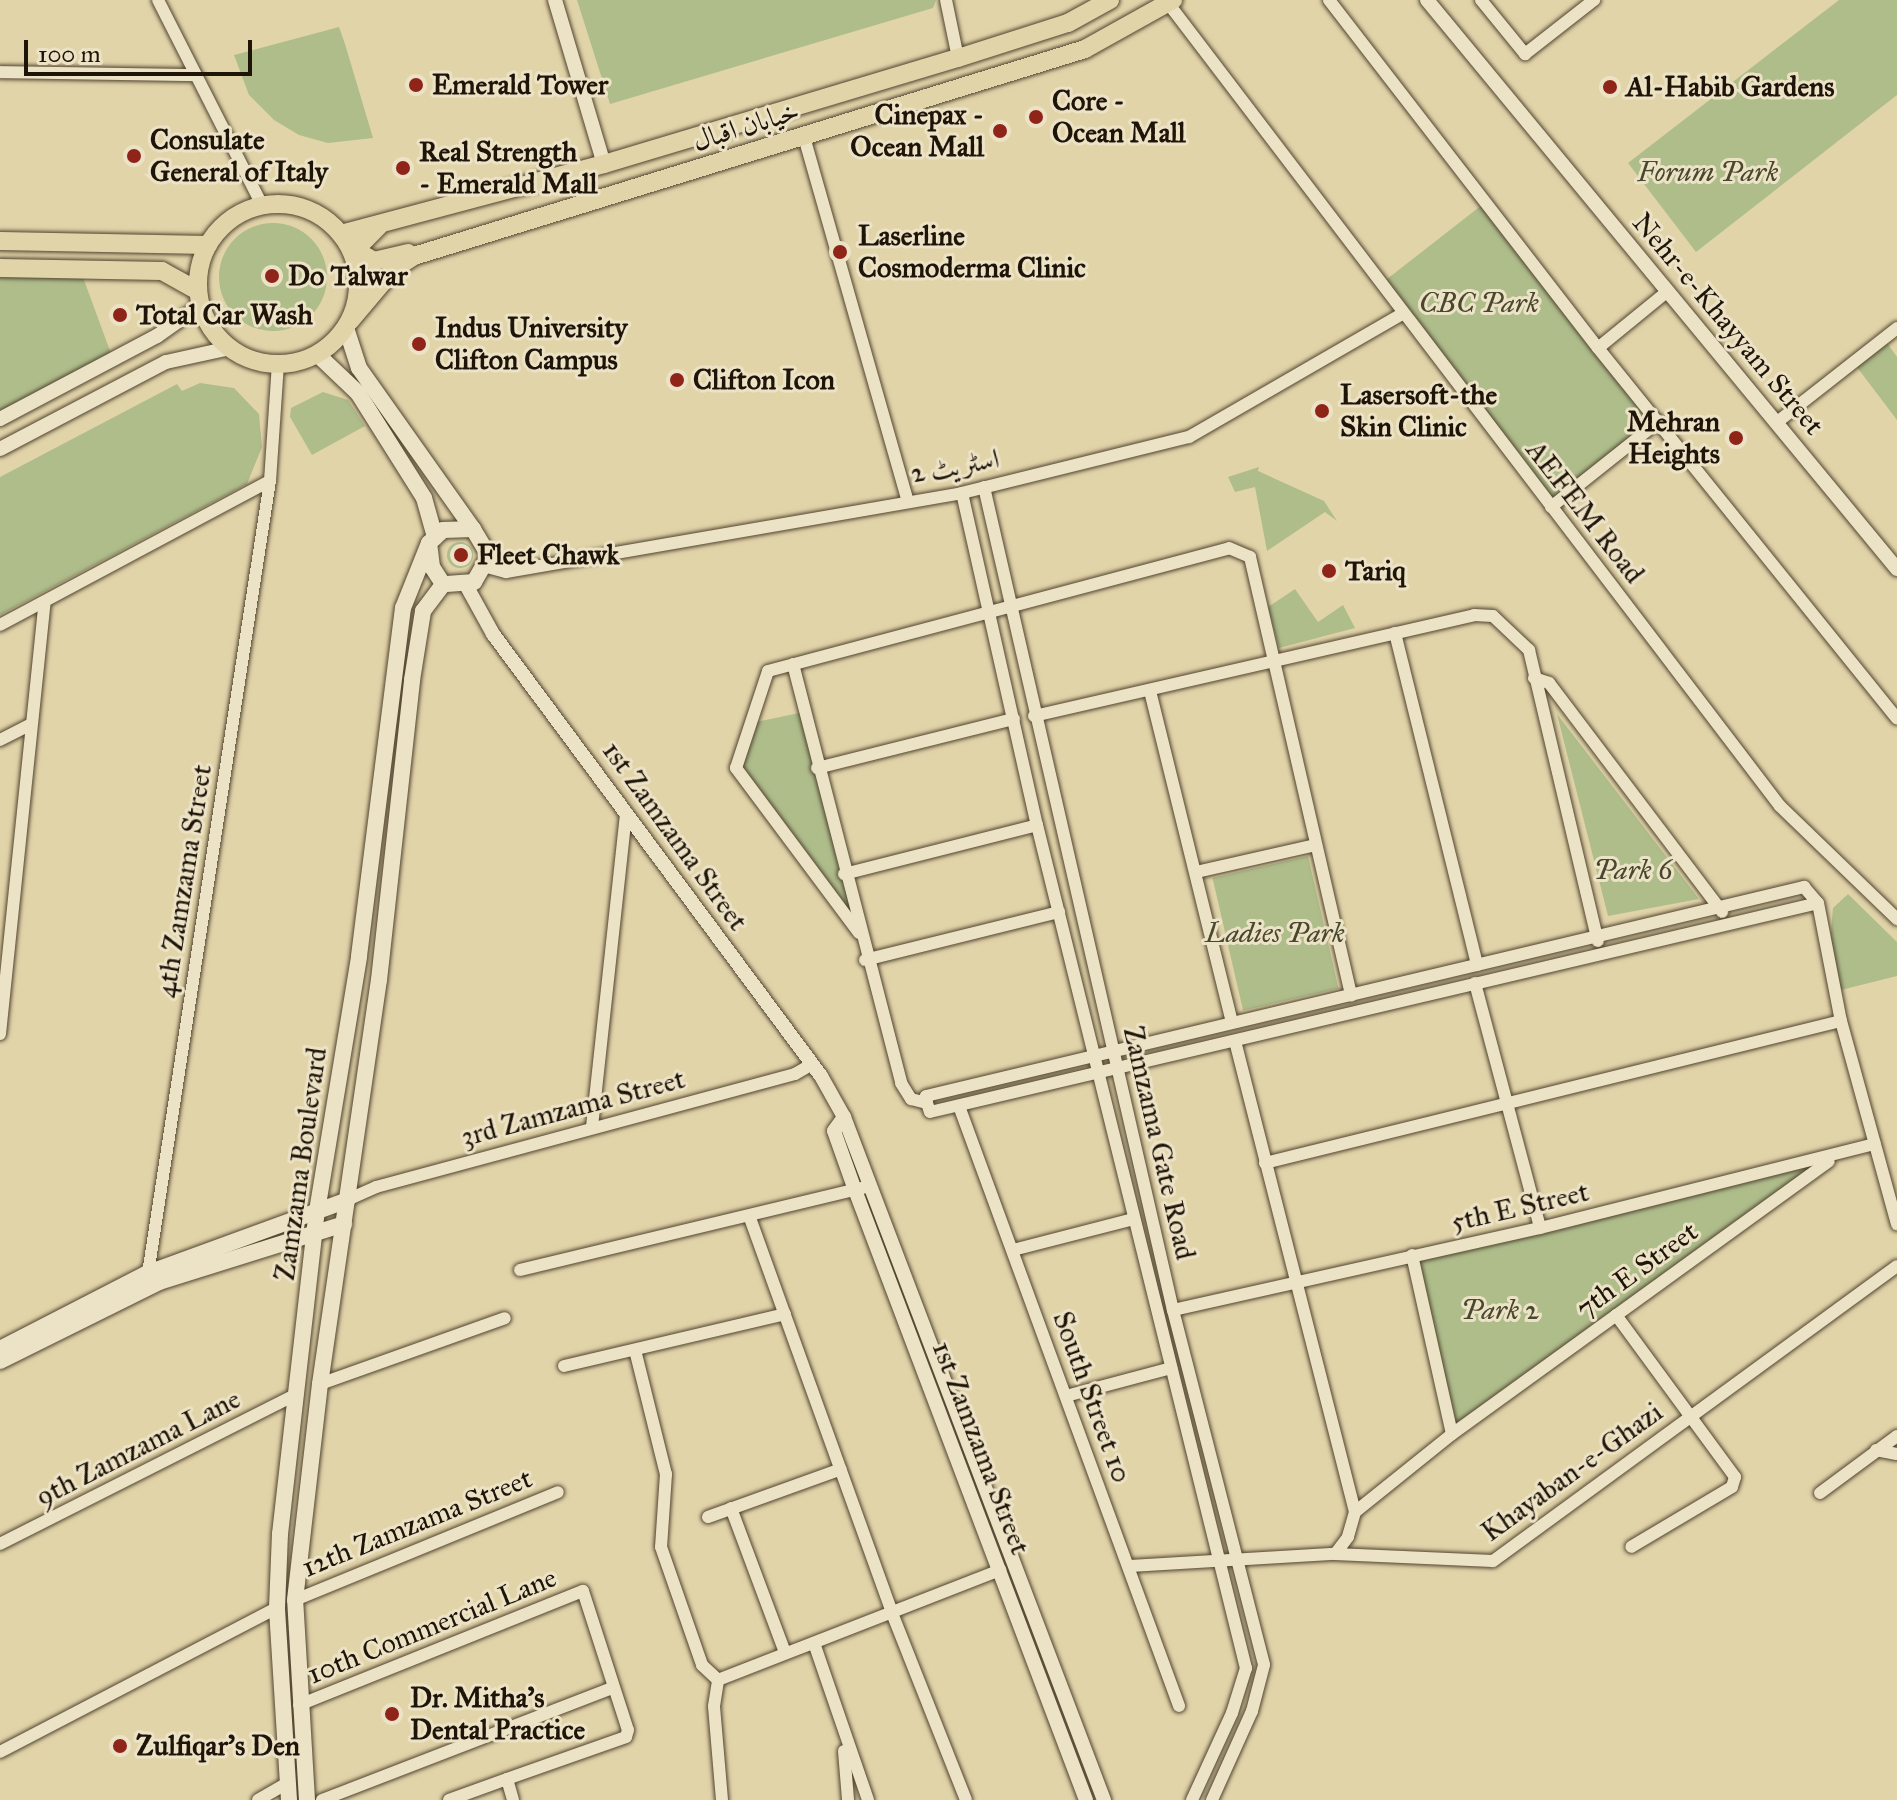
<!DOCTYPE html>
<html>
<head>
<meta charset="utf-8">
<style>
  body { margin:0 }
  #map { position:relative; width:1897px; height:1800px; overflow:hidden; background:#e2d4a9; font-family:"IM FELL Great Primer",Amiri,serif }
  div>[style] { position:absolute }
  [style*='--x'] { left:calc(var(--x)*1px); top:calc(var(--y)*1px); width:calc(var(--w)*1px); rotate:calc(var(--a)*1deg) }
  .green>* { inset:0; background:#afbd8b; transform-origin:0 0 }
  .round { border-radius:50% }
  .roads { filter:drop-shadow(0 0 2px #504430) drop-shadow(0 0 2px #504430) }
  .minor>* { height:12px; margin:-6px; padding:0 6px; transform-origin:6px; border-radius:6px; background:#ece3c7 }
  .tertiary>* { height:14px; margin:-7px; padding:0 7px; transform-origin:7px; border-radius:7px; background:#ece3c7 }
  .secondary>* { height:16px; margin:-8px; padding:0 8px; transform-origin:8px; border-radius:8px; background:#ece3c7 }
  .primary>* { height:18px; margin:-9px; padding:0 9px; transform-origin:9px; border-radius:9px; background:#e2d4a9 }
  .primary>.ring { margin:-9px; padding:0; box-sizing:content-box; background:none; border:18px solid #e2d4a9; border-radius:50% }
  .dots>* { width:22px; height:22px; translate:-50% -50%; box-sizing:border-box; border:4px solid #ece3c7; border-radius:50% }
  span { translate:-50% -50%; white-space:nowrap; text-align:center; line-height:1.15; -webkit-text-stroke:6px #ece3c7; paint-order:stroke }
  .poi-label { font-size:28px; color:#1f1408; font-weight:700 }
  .left { translate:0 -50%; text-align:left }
  .right { translate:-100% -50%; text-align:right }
  .street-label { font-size:28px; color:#1f1408 }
  .park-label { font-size:28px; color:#4a472f; font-style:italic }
  .scale { position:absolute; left:24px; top:40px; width:228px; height:36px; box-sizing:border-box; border:4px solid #1f1408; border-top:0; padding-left:10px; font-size:24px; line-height:28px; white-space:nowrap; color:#1f1408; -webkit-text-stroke:6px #ece3c7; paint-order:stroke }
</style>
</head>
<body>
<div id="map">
  <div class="green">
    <div style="clip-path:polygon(577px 0,936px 0,933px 8px,610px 104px)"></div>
    <div style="clip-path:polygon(1839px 0,1897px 0,1897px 95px,1696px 252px,1628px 163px)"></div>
    <div style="clip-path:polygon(339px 27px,345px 44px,373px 138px,328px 143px,299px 135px,274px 120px,249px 95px,234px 55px)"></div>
    <div style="left:1487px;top:201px;width:279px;height:137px;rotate:52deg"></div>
    <div class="round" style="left:219px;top:223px;width:108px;height:108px"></div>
    <div style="clip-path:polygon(0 269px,80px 269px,113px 359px,0 419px)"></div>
    <div style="clip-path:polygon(1885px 340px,1897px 357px,1897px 420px,1853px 362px)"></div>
    <div style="clip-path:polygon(200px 383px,234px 388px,259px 414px,262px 447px,247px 484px,0 615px,0 477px,177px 384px,182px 391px)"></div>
    <div style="clip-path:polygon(323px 392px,348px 400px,365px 426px,312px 455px,290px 417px,291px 408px)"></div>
    <div style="clip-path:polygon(1259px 467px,1258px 471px,1324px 501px,1337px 521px,1325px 512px,1267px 551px,1255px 487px,1235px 492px,1228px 477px)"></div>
    <div class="round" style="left:447px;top:542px;width:26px;height:26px"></div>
    <div style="clip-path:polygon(1295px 589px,1318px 622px,1343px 605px,1355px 628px,1279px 648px,1268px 607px)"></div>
    <div style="clip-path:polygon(804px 712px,859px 933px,736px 768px,751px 723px)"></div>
    <div style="clip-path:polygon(1557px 714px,1699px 899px,1608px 916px)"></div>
    <div style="left:1308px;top:856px;width:136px;height:98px;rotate:77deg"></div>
    <div style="clip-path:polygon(1848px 894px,1897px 942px,1897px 976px,1841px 990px,1830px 943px,1833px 908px)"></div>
    <div style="clip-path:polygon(1834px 1157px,1452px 1434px,1412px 1255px)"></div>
  </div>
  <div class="roads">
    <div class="minor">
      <div style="--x:158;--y:0;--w:230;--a:63.1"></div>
      <div style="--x:946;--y:0;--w:59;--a:78.3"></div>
      <div style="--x:1329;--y:0;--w:440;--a:52.3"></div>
      <div style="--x:1598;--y:348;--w:476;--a:51.1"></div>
      <div style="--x:1481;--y:0;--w:70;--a:50.8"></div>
      <div style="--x:1525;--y:54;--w:88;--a:-38"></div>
      <div style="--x:1168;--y:3;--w:1010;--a:52.69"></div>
      <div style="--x:1780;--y:806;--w:163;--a:44"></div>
      <div style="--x:0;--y:72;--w:195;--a:0.9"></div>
      <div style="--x:804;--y:137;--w:376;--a:74.1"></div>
      <div style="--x:1598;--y:348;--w:90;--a:-39.2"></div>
      <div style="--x:1776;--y:423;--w:154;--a:-38.1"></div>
      <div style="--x:984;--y:487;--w:844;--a:77.07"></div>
      <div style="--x:1173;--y:1310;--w:366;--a:75.6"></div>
      <div style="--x:1264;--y:1665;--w:48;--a:104.6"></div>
      <div style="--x:1252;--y:1711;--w:98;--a:114.2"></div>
      <div style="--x:962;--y:493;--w:340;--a:77.3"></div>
      <div style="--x:1037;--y:825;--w:869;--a:76.08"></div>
      <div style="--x:1246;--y:1668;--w:47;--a:107.3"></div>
      <div style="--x:1232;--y:1713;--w:96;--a:114.7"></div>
      <div style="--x:1551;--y:507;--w:138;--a:-38.5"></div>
      <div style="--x:487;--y:567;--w:20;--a:15"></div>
      <div style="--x:506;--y:572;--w:463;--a:-9.8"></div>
      <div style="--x:962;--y:493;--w:234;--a:-13.9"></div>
      <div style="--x:1189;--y:437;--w:244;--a:-30"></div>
      <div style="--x:0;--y:625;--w:306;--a:-28.1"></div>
      <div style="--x:270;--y:481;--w:116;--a:-86.1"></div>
      <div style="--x:1395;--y:633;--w:342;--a:76.1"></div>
      <div style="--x:793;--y:664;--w:433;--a:75.5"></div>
      <div style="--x:901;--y:1083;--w:19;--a:58"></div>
      <div style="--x:911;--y:1099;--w:16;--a:14"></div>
      <div style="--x:1534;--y:678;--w:16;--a:18"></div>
      <div style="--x:1549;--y:683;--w:287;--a:52.9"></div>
      <div style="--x:1150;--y:691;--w:341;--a:76.1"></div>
      <div style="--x:1034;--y:716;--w:451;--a:-12.9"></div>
      <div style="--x:1474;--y:615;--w:19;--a:3"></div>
      <div style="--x:1493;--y:616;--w:50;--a:43.4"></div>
      <div style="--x:1529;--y:650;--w:299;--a:76.7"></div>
      <div style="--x:0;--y:740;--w:35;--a:-27"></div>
      <div style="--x:817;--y:768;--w:203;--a:-14"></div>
      <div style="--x:1196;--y:872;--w:123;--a:-12.7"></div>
      <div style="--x:844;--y:874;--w:199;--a:-14.2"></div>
      <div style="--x:859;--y:933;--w:206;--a:-126.7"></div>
      <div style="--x:736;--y:768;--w:102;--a:-71.7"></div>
      <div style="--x:768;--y:671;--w:477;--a:-14.9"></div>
      <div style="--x:1229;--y:548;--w:23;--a:23"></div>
      <div style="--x:1250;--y:557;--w:450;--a:77"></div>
      <div style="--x:865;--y:960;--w:200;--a:-13.9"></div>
      <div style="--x:1475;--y:983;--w:253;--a:75.1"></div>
      <div style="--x:0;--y:1034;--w:434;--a:-84.1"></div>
      <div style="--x:1235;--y:1041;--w:486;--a:75.7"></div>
      <div style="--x:1355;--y:1512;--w:26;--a:106"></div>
      <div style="--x:1348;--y:1537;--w:21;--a:127"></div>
      <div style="--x:927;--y:1103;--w:7;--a:-98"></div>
      <div style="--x:926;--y:1096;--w:903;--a:-13.39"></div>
      <div style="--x:1804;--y:887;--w:21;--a:49"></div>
      <div style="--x:1818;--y:903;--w:120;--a:79"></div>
      <div style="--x:1841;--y:1021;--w:211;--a:74.6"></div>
      <div style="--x:927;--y:1103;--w:9;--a:72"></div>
      <div style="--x:930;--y:1112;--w:912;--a:-13.24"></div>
      <div style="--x:959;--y:1106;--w:639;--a:69.86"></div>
      <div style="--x:592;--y:1127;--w:313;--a:-83.8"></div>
      <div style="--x:1265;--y:1163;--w:593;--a:-13.85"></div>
      <div style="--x:347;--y:1200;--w:32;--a:-24"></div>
      <div style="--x:376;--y:1187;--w:434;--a:-15.1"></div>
      <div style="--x:795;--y:1074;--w:20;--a:-30"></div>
      <div style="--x:750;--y:1218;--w:420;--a:70.2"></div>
      <div style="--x:892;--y:1613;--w:201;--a:68.4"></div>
      <div style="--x:1013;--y:1250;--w:125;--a:-14.4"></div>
      <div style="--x:1412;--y:1255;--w:183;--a:77.4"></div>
      <div style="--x:520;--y:1270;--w:360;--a:-13.5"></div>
      <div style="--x:147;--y:1280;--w:808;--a:-81.25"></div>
      <div style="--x:1173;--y:1310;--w:376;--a:-12.6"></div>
      <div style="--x:1540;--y:1228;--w:345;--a:-14.1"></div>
      <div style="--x:1616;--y:1315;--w:201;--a:53.7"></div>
      <div style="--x:1735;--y:1477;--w:10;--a:107"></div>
      <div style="--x:1732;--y:1487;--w:117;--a:149.3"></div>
      <div style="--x:635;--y:1350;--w:128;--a:76"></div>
      <div style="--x:666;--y:1474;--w:73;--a:93.9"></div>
      <div style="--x:661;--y:1547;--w:125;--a:70.8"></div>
      <div style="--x:702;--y:1665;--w:22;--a:43"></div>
      <div style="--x:564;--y:1366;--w:227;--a:-13.2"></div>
      <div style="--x:320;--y:1384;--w:196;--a:-19.6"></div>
      <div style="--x:1066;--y:1396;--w:109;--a:-14.9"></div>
      <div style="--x:1876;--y:1450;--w:21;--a:11"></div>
      <div style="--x:1820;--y:1493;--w:96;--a:-36.5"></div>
      <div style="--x:731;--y:1508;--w:152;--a:69.5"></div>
      <div style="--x:1355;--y:1512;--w:124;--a:-38.8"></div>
      <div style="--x:1452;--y:1434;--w:465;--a:-35.9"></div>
      <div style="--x:708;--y:1517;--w:141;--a:-19.8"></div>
      <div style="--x:0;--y:1544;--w:333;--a:-26.8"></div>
      <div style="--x:1130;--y:1566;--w:205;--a:-3.4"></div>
      <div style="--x:1335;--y:1554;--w:158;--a:2.5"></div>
      <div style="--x:1493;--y:1561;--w:500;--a:-36.14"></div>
      <div style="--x:295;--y:1600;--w:284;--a:-22.3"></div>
      <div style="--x:814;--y:1643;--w:166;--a:71"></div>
      <div style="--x:299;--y:1705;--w:306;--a:-21.9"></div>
      <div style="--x:583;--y:1591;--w:146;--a:72.1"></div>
      <div style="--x:628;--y:1730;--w:7;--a:106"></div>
      <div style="--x:626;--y:1737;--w:126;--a:160.6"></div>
      <div style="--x:507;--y:1779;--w:22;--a:74"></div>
      <div style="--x:844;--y:1751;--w:49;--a:85.3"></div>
      <div style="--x:0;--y:1752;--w:312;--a:-27.5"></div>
      <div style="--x:258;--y:1800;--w:34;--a:-30"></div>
      <div style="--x:322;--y:1800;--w:312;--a:-21.1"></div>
      <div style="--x:449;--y:1800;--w:62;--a:-19.9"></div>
      <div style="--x:722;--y:1800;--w:94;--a:-94.9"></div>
      <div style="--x:714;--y:1706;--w:26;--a:-81"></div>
      <div style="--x:718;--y:1680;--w:303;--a:-21.3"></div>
    </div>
    <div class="tertiary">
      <div style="--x:555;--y:0;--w:171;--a:73.4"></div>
      <div style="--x:1427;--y:0;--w:738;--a:50.44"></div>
      <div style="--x:0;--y:419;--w:178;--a:-27.9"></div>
      <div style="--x:157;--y:336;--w:54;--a:-35.2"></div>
      <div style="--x:0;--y:449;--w:187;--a:-27.7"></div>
      <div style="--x:166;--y:362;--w:66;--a:-12.3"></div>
      <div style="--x:466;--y:585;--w:56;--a:61.1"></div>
      <div style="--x:493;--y:634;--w:550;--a:53.42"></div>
      <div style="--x:821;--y:1076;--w:47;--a:60.7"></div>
      <div style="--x:844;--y:1117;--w:731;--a:69.16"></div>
      <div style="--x:844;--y:1117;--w:17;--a:126"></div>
      <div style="--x:834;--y:1131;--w:63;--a:70.4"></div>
      <div style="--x:855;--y:1190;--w:652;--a:69.26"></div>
    </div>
    <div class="secondary">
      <div style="--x:346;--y:328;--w:42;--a:72"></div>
      <div style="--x:359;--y:368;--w:197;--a:54.7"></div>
      <div style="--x:318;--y:355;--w:55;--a:43.5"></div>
      <div style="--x:358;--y:393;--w:124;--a:57.8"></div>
      <div style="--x:424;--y:498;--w:41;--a:74.2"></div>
      <div style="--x:0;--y:1349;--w:166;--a:-27.2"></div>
      <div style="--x:148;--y:1273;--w:212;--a:-20.1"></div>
      <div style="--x:0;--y:1361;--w:178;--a:-26.4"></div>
      <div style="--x:159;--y:1282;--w:194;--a:-17.4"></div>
      <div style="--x:289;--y:1800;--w:192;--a:-93.6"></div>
      <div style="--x:277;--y:1608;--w:74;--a:-87.7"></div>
      <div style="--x:280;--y:1534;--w:325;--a:-83.5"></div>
      <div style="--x:317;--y:1211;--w:258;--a:-80.6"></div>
      <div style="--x:359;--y:956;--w:351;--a:-82.8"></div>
      <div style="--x:403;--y:608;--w:70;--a:-68.2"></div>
      <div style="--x:429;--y:543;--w:19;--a:-43"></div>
      <div style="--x:443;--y:530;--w:30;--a:-2"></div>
      <div style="--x:473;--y:529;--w:31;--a:59"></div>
      <div style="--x:489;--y:556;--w:30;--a:120"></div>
      <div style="--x:474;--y:582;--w:31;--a:176"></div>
      <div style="--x:443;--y:584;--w:20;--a:-123"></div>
      <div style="--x:432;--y:567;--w:24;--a:-97"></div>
      <div style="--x:307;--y:1800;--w:200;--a:-93.4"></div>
      <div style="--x:295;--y:1600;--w:217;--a:-83.4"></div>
      <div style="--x:320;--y:1384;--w:408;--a:-81.7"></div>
      <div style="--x:379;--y:980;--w:302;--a:-83.7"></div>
      <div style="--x:412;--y:680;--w:70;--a:-80.9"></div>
      <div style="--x:423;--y:611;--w:34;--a:-53"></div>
    </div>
    <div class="primary">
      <div class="ring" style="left:198px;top:204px;width:142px;height:142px"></div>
      <div style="--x:379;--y:226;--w:28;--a:135"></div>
      <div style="--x:359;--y:246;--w:9;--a:69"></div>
      <div style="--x:362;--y:254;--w:14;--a:30"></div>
      <div style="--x:374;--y:261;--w:35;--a:-13"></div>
      <div style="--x:341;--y:234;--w:272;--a:-14.9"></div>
      <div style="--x:604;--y:164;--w:370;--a:-16.7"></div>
      <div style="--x:958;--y:58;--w:115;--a:-17.7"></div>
      <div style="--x:1068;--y:23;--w:48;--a:-28.7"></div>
      <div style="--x:0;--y:241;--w:208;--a:1.1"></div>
      <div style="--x:0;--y:268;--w:162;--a:1.1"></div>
      <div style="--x:162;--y:271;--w:41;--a:29.1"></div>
      <div style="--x:350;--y:321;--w:68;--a:-49.8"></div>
      <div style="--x:394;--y:269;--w:24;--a:-33"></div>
      <div style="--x:414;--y:256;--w:702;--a:-17.14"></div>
      <div style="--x:1085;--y:49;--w:101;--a:-29.1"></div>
    </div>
  </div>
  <div class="dots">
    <div style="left:416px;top:85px;background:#8f2418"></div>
    <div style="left:1610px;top:87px;background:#8f2418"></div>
    <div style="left:1036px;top:117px;background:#8f2418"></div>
    <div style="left:1000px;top:131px;background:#8f2418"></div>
    <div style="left:134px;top:156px;background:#8f2418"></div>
    <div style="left:403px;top:168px;background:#8f2418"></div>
    <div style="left:840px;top:252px;background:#8f2418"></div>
    <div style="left:272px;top:276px;background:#8f2418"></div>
    <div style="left:120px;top:315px;background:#8f2418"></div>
    <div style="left:419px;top:344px;background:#8f2418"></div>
    <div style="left:677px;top:380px;background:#8f2418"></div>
    <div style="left:1322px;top:411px;background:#8f2418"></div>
    <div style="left:1736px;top:438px;background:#8f2418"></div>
    <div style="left:461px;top:555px;background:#8f2418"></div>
    <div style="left:1329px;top:571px;background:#8f2418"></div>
    <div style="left:392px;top:1714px;background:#8f2418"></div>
    <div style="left:120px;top:1746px;background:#8f2418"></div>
  </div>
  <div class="poi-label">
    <span class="left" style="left:432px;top:85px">Emerald Tower</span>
    <span class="left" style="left:1626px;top:87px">Al-Habib Gardens</span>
    <span class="left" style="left:1052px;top:117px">Core -<br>Ocean Mall</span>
    <span class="right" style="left:984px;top:131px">Cinepax -<br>Ocean Mall</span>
    <span class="left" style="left:150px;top:156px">Consulate<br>General of Italy</span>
    <span class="left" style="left:419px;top:168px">Real Strength<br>- Emerald Mall</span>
    <span class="left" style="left:858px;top:252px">Laserline<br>Cosmoderma Clinic</span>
    <span class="left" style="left:288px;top:276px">Do Talwar</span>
    <span class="left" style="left:136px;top:315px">Total Car Wash</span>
    <span class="left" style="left:435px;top:344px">Indus University<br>Clifton Campus</span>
    <span class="left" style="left:693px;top:380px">Clifton Icon</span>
    <span class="left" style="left:1340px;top:411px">Lasersoft-the<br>Skin Clinic</span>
    <span class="right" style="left:1720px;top:438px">Mehran<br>Heights</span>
    <span class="left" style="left:477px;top:555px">Fleet Chawk</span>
    <span class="left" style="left:1345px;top:571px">Tariq</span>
    <span class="left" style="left:410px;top:1714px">Dr. Mitha's<br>Dental Practice</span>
    <span class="left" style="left:136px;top:1746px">Zulfiqar's Den</span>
  </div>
  <div class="street-label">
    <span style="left:746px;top:126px;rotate:-17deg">خیابان اقبال</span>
    <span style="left:1728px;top:324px;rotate:50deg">Nehr-e-Khayyam Street</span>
    <span style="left:955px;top:466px;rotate:-10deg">اسٹریٹ 2</span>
    <span style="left:1585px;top:512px;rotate:52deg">AEFEM Road</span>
    <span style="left:675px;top:836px;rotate:54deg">1st Zamzama Street</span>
    <span style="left:184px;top:881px;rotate:-81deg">4th Zamzama Street</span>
    <span style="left:573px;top:1108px;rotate:-15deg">3rd Zamzama Street</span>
    <span style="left:1159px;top:1143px;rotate:77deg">Zamzama Gate Road</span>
    <span style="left:301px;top:1164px;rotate:-82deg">Zamzama Boulevard</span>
    <span style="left:1520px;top:1207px;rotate:-13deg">5th E Street</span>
    <span style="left:1637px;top:1270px;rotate:-36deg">7th E Street</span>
    <span style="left:1092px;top:1397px;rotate:70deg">South Street 10</span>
    <span style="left:138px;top:1448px;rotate:-27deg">9th Zamzama Lane</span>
    <span style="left:981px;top:1448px;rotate:69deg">1st Zamzama Street</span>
    <span style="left:1572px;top:1472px;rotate:-36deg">Khayaban-e-Ghazi</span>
    <span style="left:417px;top:1523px;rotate:-22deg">12th Zamzama Street</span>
    <span style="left:432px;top:1626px;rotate:-22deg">10th Commercial Lane</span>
  </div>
  <div class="park-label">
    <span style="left:1708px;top:172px">Forum Park</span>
    <span style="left:1479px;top:303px">CBC Park</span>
    <span style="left:1633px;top:870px">Park 6</span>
    <span style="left:1275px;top:933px">Ladies Park</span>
    <span style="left:1500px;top:1310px">Park 2</span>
  </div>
  <div class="scale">100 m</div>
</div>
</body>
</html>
